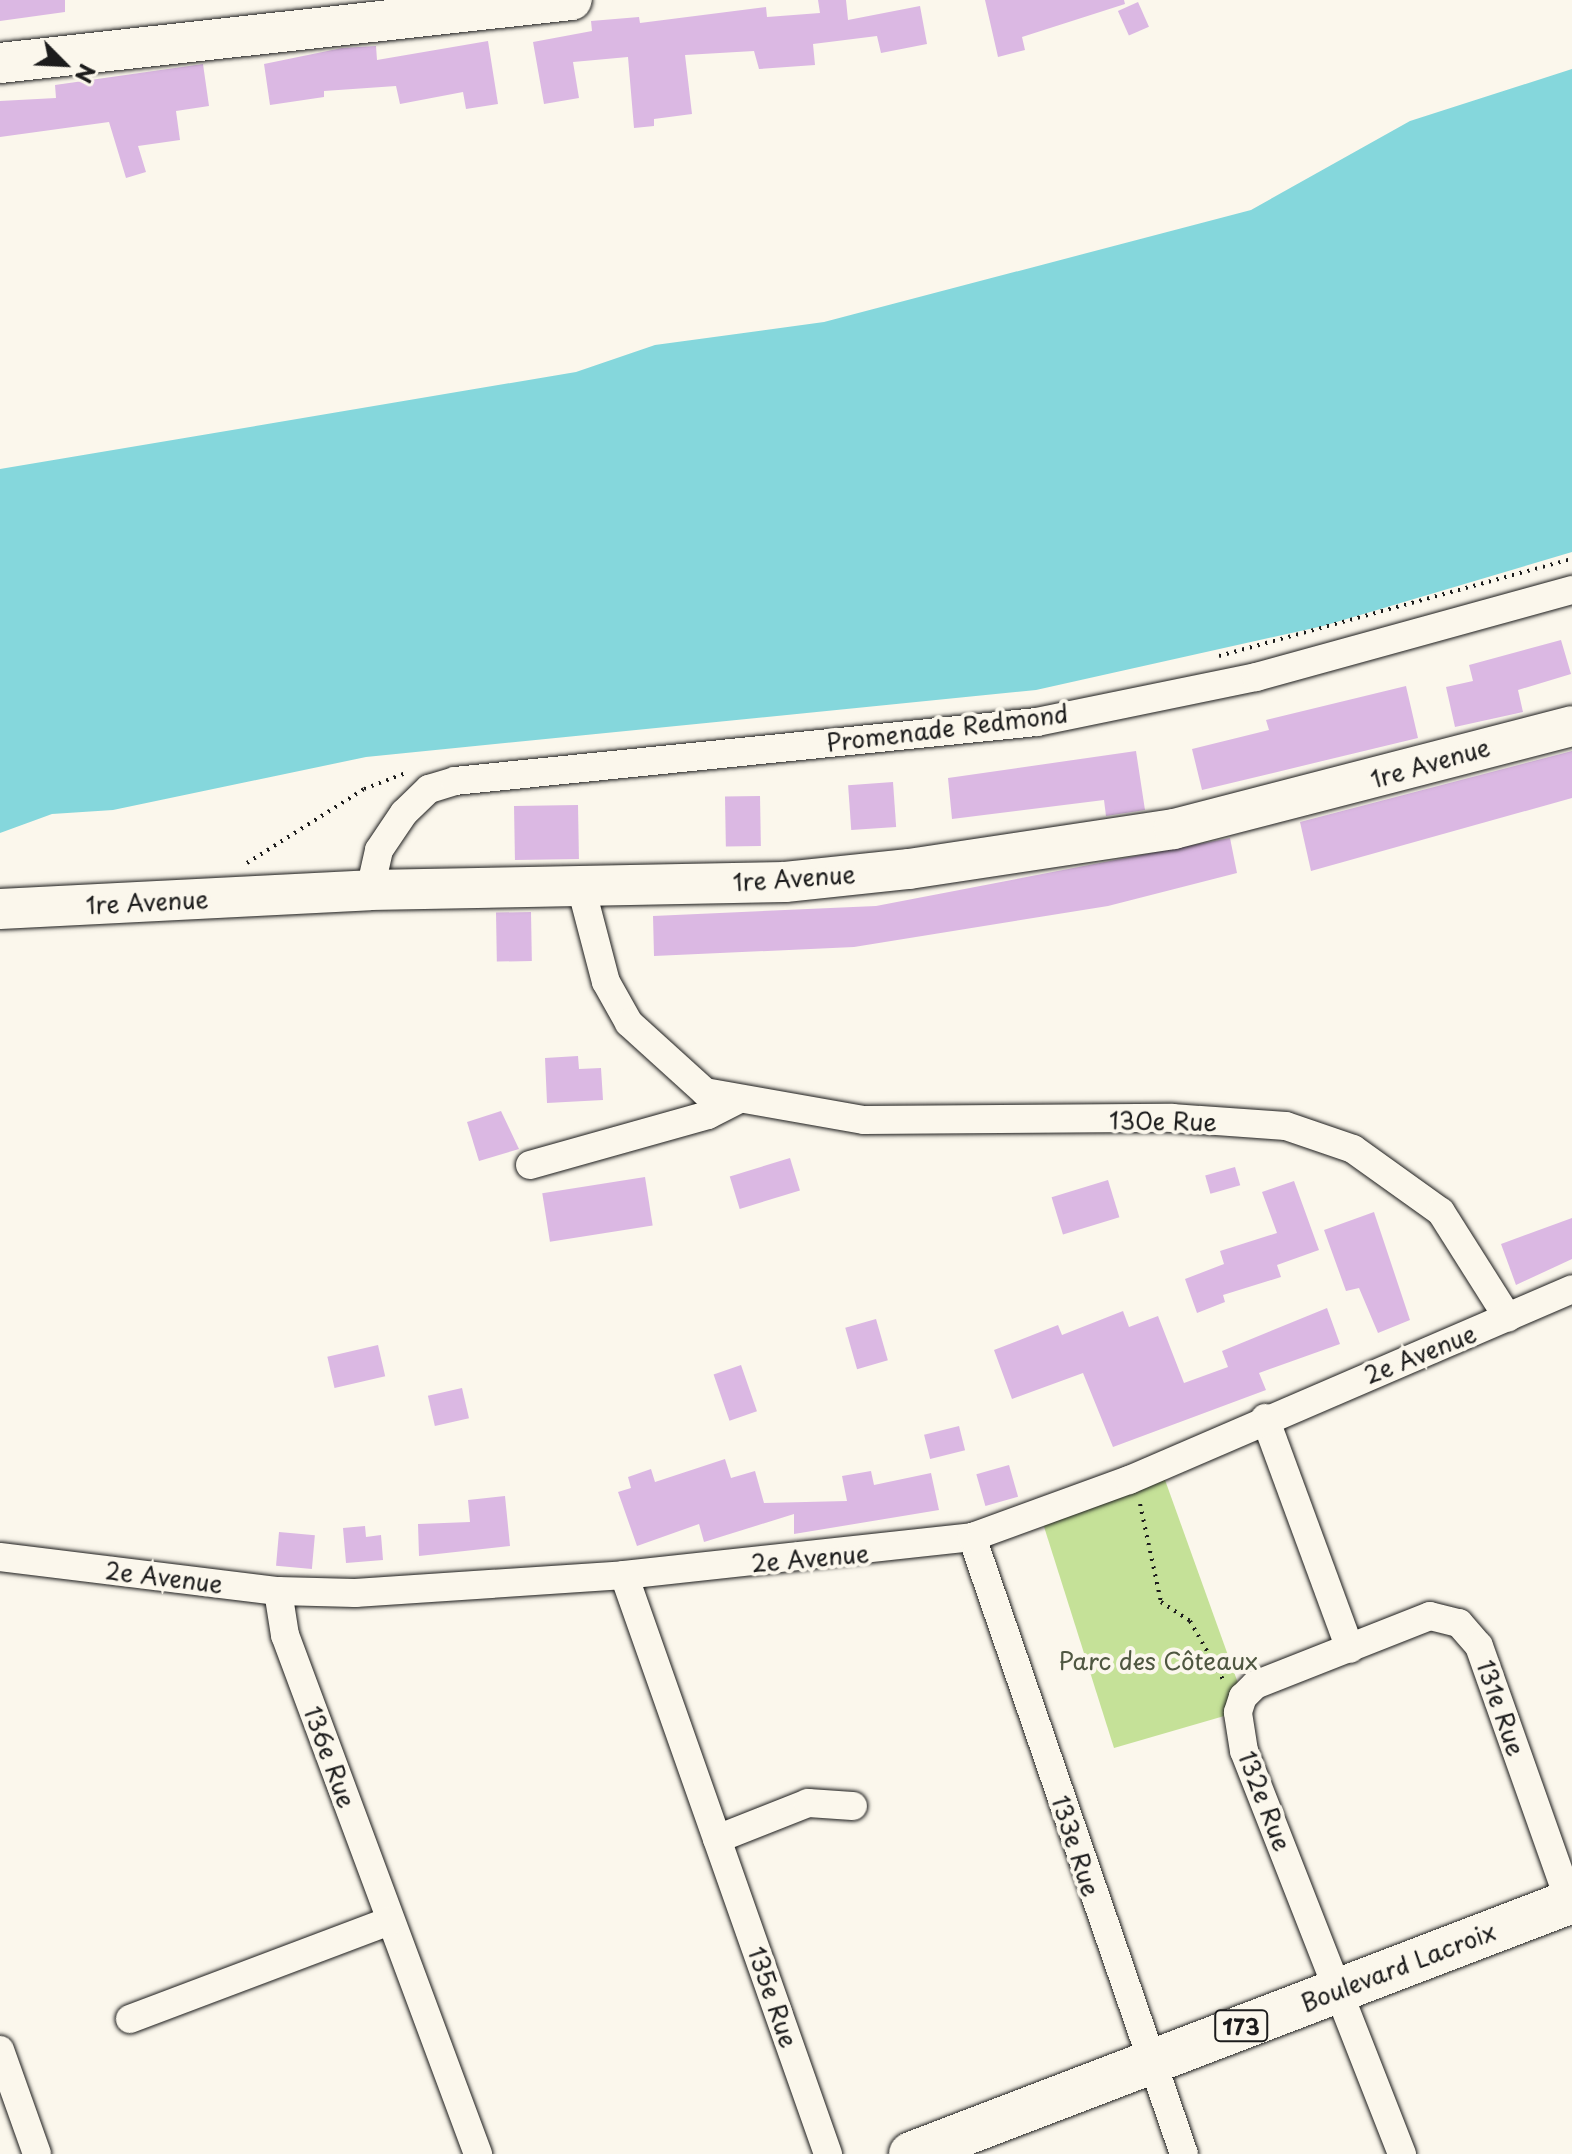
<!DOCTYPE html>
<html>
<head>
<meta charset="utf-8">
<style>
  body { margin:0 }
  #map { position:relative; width:1572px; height:2154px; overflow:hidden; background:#fbf7ec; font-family:"Playpen Sans",sans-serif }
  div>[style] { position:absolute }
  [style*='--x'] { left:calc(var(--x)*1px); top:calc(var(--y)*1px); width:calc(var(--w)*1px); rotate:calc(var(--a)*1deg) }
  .green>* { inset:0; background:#c5e198 }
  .water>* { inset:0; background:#85d7dc }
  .building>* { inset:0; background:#dbb8e3; transform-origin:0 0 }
  .path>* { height:4px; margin-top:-2px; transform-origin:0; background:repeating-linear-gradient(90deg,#1c1c1c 0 2px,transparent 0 8px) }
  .roads { filter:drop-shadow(0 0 2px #1c1c1c) drop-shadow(0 0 2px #1c1c1c) }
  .street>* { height:28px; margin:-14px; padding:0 14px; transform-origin:14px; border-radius:14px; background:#fbf7ec }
  .secondary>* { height:40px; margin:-20px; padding:0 20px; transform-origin:20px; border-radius:20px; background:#fbf7ec }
  .primary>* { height:44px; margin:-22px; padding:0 22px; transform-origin:22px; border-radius:22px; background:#fbf7ec }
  span { translate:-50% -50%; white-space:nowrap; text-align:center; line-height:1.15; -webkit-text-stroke:8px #fbf7ec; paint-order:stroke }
  .shield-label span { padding:2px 6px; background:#fbf7ec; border:2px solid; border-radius:6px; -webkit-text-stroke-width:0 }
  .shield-label { font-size:22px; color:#1c1c1c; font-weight:700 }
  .street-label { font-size:24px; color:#1c1c1c }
  .park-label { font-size:24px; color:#4f5741 }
  .north { position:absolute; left:24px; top:24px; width:80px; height:80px; -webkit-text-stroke:6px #fbf7ec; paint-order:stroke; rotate:114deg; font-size:22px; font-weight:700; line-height:32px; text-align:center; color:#1c1c1c }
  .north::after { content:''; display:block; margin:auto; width:28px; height:36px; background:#1c1c1c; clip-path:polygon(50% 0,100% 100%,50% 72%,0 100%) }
</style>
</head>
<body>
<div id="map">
  <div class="green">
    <div style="clip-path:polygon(1160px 1466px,1243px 1697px,1238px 1712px,1114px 1748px,1040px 1514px)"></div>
  </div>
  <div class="water">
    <div style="clip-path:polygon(1572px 69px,1572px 552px,1323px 626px,1036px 690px,366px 757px,113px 810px,52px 814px,0 833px,0 469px,576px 372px,655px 345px,824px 322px,1251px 210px,1410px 121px)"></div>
  </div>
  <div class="building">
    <div style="clip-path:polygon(0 0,65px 0,65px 12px,0 21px)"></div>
    <div style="clip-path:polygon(818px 0,846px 0,848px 20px,920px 6px,927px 44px,881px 53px,877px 36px,813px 44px,815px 65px,759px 69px,754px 51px,685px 55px,692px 114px,654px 119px,654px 126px,634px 128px,628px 57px,573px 62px,579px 98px,544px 104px,533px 42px,592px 31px,591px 21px,639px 17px,640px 23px,766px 7px,767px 17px,820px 13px)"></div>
    <div style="clip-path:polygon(985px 0,1124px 0,1125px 4px,1022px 37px,1025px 50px,998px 57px)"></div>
    <div style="left:1138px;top:2px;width:27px;height:22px;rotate:66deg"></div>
    <div style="clip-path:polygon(488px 41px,498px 104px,466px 109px,463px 92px,400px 104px,396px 86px,324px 91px,324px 97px,270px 105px,264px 64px,342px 48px,376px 46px,377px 60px)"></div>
    <div style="clip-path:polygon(203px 64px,209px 106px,176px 111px,180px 140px,138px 146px,146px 172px,126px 178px,109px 122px,0 137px,0 101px,56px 98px,55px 85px)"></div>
    <div style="clip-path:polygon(1561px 640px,1571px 674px,1518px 690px,1523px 712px,1455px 727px,1446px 687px,1473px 681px,1469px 665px)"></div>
    <div style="clip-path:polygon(1406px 686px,1418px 738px,1202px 790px,1192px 749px,1269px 730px,1266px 720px)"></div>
    <div style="clip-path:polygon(1136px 751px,1145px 810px,1106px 816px,1104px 800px,952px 819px,948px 778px)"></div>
    <div style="clip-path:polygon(1572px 751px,1572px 798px,1311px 871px,1300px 822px)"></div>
    <div style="left:893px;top:782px;width:45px;height:45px;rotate:86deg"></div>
    <div style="left:760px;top:796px;width:50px;height:35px;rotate:89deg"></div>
    <div style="left:578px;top:805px;width:54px;height:64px;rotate:89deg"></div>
    <div style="clip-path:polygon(1230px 838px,1237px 873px,1108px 906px,854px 947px,654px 956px,653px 916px,876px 906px)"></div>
    <div style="left:531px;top:912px;width:49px;height:35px;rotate:89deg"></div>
    <div style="clip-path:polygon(578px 1056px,579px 1069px,601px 1068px,603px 1100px,547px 1103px,545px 1058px)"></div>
    <div style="clip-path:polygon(501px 1111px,519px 1149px,479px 1161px,467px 1122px)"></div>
    <div style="left:790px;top:1158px;width:34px;height:63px;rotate:73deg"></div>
    <div style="left:1235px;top:1167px;width:19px;height:31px;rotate:74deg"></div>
    <div style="left:645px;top:1177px;width:49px;height:104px;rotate:81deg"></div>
    <div style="left:1108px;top:1180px;width:39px;height:59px;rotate:73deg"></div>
    <div style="clip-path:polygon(1294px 1181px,1319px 1250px,1277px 1265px,1281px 1277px,1223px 1295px,1225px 1302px,1197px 1313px,1185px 1279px,1224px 1264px,1220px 1251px,1277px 1233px,1262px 1192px)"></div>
    <div style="clip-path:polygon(1374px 1212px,1410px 1320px,1378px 1333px,1359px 1288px,1346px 1291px,1324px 1230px)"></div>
    <div style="clip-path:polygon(1572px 1218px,1572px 1259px,1516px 1285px,1501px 1244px)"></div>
    <div style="clip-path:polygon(1327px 1308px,1340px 1344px,1259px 1373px,1266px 1390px,1113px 1447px,1083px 1373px,1012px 1399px,994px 1350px,1058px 1325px,1062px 1335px,1123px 1311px,1129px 1327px,1158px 1316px,1184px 1383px,1228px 1367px,1222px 1351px)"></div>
    <div style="left:876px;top:1319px;width:43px;height:32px;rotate:74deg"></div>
    <div style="left:378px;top:1345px;width:32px;height:52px;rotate:77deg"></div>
    <div style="left:741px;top:1365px;width:49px;height:29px;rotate:71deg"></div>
    <div style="left:462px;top:1388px;width:31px;height:35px;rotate:77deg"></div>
    <div style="left:959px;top:1426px;width:25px;height:36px;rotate:76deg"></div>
    <div style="clip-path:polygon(725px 1459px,731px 1478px,755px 1471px,764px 1503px,847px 1501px,842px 1476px,871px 1471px,874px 1485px,931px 1473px,939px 1510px,794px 1534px,794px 1514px,704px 1542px,699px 1524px,637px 1546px,618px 1492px,631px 1488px,628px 1477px,651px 1469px,655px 1482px)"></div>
    <div style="left:1009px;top:1465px;width:33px;height:34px;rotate:74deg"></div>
    <div style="clip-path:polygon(505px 1496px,510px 1546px,419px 1556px,418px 1524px,470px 1522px,468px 1500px)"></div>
    <div style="clip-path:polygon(365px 1526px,366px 1537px,381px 1535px,383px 1560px,346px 1563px,343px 1528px)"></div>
    <div style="left:279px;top:1532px;width:36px;height:34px;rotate:5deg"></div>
  </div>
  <div class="path">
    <div style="--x:1219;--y:656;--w:366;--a:-15.4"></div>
    <div style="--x:247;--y:863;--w:138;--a:-32.3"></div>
    <div style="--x:364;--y:789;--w:45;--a:-20.9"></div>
    <div style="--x:1140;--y:1504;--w:100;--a:77.9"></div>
    <div style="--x:1161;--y:1602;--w:35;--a:33"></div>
    <div style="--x:1190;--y:1621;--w:71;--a:60.6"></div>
  </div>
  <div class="roads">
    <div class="street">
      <div style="--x:581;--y:887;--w:98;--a:75.3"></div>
      <div style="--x:606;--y:982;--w:47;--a:60.7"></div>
      <div style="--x:629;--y:1023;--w:103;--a:42.2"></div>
      <div style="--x:705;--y:1092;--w:161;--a:10"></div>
      <div style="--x:864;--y:1120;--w:308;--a:-0.4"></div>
      <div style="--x:1172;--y:1118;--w:114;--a:4"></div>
      <div style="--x:1286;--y:1126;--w:71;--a:18.9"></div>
      <div style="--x:1353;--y:1149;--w:108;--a:35.6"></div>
      <div style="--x:1441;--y:1212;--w:125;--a:57.7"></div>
      <div style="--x:370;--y:890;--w:41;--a:-77.3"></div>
      <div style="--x:379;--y:850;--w:45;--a:-56"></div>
      <div style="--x:404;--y:813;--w:35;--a:-44"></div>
      <div style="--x:429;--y:789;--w:27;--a:-17"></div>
      <div style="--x:455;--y:781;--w:585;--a:-5.79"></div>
      <div style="--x:1037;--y:722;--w:224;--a:-11.6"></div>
      <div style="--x:1256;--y:677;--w:328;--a:-15.4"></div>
      <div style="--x:530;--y:1165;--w:185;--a:-15.7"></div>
      <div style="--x:708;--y:1115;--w:33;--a:-27"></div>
      <div style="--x:1265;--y:1418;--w:246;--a:69.8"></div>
      <div style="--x:972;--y:1537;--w:652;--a:71.04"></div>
      <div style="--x:0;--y:1557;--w:280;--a:7"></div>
      <div style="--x:278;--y:1591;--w:77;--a:1.5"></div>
      <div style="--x:355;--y:1593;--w:270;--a:-3.8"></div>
      <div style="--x:624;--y:1575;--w:350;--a:-6.2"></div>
      <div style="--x:972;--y:1537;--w:167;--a:-20"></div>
      <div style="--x:1129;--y:1480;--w:482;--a:-23.3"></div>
      <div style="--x:624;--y:1575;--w:614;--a:70.59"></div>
      <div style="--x:278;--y:1591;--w:45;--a:81"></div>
      <div style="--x:285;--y:1635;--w:554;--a:69.6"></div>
      <div style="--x:717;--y:1839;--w:98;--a:-21.6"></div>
      <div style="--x:808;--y:1803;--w:45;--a:3.8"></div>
      <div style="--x:130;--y:2019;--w:278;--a:-20.7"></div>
      <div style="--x:0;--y:2050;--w:110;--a:70.4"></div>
      <div style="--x:1402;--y:2154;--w:433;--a:-111.4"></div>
      <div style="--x:1244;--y:1751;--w:39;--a:-99"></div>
      <div style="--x:1238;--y:1712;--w:16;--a:-72"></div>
      <div style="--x:1243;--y:1697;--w:17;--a:-45"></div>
      <div style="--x:1255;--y:1685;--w:188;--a:-21.5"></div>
      <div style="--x:1430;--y:1616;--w:30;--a:14"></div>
      <div style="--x:1459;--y:1623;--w:30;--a:49"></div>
      <div style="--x:1479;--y:1646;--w:278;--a:70.5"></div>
    </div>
    <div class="secondary">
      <div style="--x:0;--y:63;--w:575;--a:-6.29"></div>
      <div style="--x:0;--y:909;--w:370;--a:-2.9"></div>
      <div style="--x:370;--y:890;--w:415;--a:-1.1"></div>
      <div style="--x:785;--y:882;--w:125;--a:-6"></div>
      <div style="--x:909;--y:869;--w:268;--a:-8.6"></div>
      <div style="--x:1174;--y:829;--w:411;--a:-14.5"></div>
    </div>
    <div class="primary">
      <div style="--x:911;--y:2154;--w:708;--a:-20.94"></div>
    </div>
  </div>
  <div class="shield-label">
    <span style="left:1241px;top:2026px">173</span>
  </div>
  <div class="street-label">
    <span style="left:947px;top:728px;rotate:-7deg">Promenade Redmond</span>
    <span style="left:1430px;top:763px;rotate:-16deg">1re Avenue</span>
    <span style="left:794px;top:878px;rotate:-4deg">1re Avenue</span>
    <span style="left:147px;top:902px;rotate:-3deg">1re Avenue</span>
    <span style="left:1163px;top:1121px;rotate:1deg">130e Rue</span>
    <span style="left:1420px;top:1354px;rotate:-22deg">2e Avenue</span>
    <span style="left:810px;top:1558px;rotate:-5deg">2e Avenue</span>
    <span style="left:164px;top:1577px;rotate:7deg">2e Avenue</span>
    <span style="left:1501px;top:1708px;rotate:71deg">131e Rue</span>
    <span style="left:330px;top:1757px;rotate:70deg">136e Rue</span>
    <span style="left:1265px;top:1801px;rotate:69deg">132e Rue</span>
    <span style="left:1076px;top:1846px;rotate:72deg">133e Rue</span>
    <span style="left:1398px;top:1967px;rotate:-21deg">Boulevard Lacroix</span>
    <span style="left:773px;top:1997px;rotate:71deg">135e Rue</span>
  </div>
  <div class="park-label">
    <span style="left:1158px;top:1661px">Parc des Côteaux</span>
  </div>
  <div class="north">N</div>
</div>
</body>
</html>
